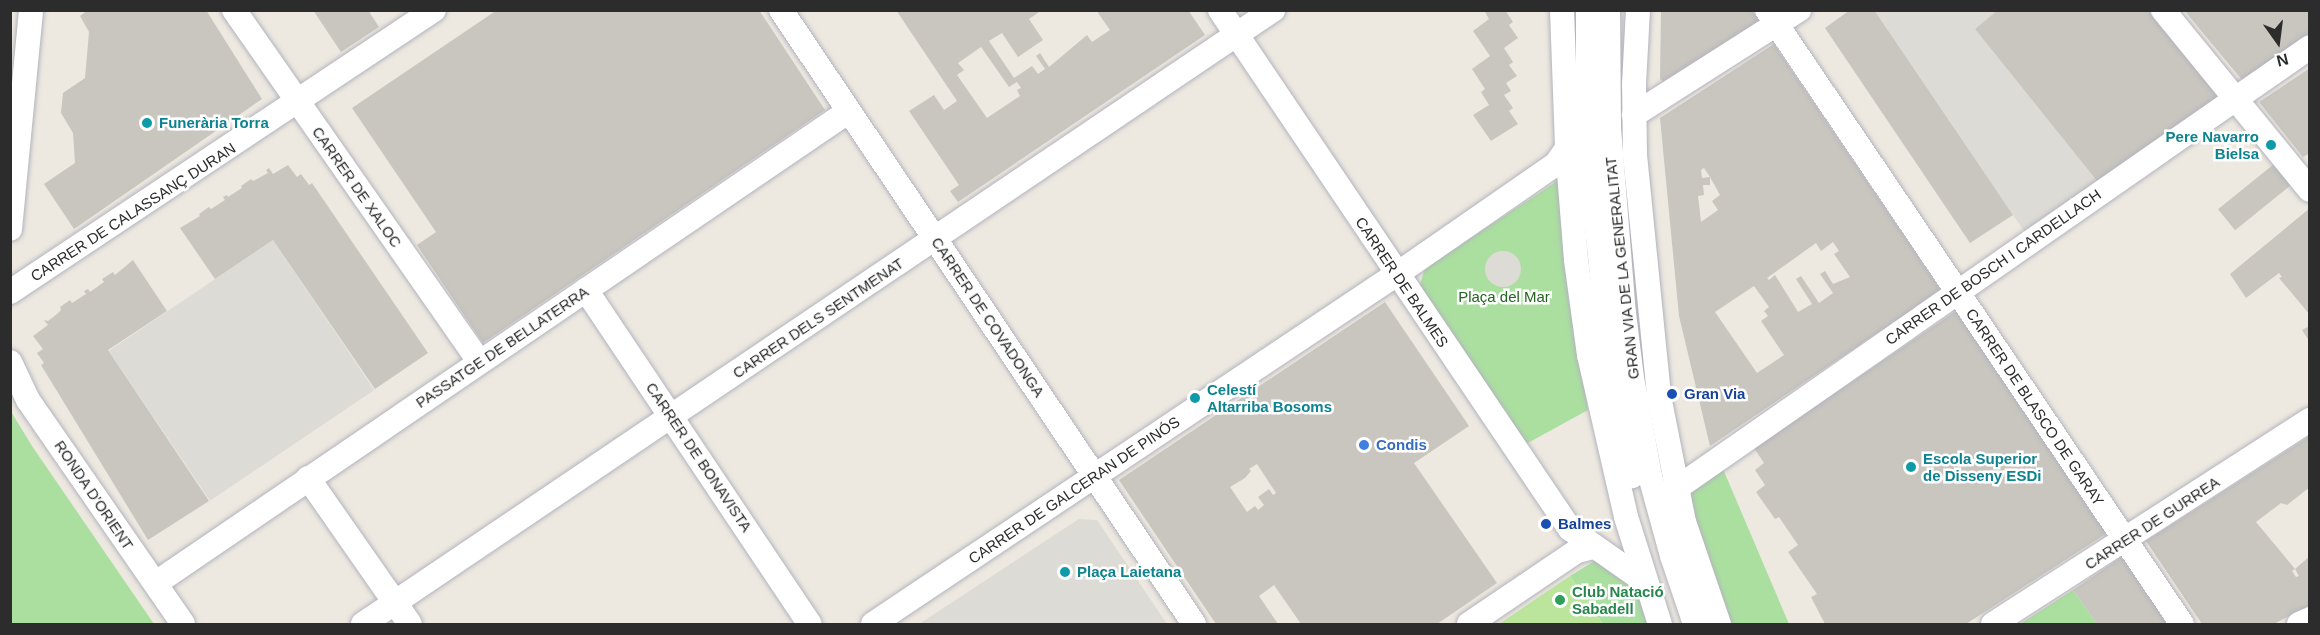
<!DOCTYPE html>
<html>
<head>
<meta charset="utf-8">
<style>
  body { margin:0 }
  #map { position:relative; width:2320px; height:635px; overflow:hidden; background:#ede9e0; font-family:Arial,sans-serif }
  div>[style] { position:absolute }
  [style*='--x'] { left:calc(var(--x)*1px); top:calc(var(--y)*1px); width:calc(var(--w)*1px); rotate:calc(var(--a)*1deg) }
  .green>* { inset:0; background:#abdfa0 }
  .pitch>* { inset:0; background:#bbe59d }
  .plaza>* { inset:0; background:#dddbd6; transform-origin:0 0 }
  .round { border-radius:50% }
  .building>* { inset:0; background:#c8c6bf; transform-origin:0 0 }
  .roads { filter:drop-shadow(0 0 2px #b3b3be) drop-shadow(0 0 2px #b3b3be) }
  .minor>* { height:24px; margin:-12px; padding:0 12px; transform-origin:12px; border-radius:12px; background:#fff }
  .dots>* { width:16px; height:16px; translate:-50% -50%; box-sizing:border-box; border:3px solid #fff; border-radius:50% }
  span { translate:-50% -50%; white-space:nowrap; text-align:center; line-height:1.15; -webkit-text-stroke:5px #fff; paint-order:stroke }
  .culture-label { font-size:15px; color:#0d838f; font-weight:700 }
  .left { translate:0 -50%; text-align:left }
  .right { translate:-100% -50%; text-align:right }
  .street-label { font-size:15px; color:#2c2c2c }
  .park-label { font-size:15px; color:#236520 }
  .transit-label { font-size:15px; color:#164399; font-weight:700 }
  .shop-label { font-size:15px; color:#366cbe; font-weight:700 }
  .leisure-label { font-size:15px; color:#27864d; font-weight:700 }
  .frame { position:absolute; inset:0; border:12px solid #2c2c2c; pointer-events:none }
  .north { position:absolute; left:2248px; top:12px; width:60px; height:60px; -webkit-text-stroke:4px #fff; paint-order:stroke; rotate:166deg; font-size:16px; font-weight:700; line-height:24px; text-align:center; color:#2c2c2c }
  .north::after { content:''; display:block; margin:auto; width:21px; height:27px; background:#2c2c2c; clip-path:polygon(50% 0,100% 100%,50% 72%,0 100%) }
</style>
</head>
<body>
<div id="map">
  <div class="green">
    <div style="clip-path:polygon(1559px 180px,1573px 311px,1588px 410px,1526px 444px,1418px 292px,1425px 268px)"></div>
    <div style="clip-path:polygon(10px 410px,32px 446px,154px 624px,11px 624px)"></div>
    <div style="clip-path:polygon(1723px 469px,1789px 624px,1726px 624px,1685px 492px)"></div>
    <div style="clip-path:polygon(1601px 557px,1644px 581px,1658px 624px,1603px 624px,1570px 576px)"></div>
    <div style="clip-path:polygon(2073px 590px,2097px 624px,2020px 624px)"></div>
  </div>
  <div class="pitch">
    <div style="clip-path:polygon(1570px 576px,1603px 624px,1499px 624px)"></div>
  </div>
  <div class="plaza">
    <div style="clip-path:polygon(1874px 11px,1998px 11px,1975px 29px,2097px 181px,2024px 231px)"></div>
    <div style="left:273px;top:240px;width:181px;height:198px;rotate:56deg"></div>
    <div class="round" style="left:1485px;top:251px;width:36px;height:36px"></div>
    <div style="clip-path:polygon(1079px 519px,1097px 520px,1167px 624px,919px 624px)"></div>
  </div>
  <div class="building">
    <div style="clip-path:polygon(88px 10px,206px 10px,262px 99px,74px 229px,44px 184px,75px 163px,73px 133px,61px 113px,63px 93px,85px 78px,89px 32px,80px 16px)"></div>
    <div style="clip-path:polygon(313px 10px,368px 10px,379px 27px,341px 52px)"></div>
    <div style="clip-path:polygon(497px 10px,759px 10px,825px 110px,483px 343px,417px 245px,436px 232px,352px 108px)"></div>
    <div style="clip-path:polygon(evenodd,896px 10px,1042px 10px,1029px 19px,1043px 40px,1018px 57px,1002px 33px,989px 41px,1014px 78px,1032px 66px,1038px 74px,1045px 69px,1036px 56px,1040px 53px,1049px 67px,1087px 35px,1092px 42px,1110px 30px,1096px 10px,1188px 10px,1205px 35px,958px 202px,950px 191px,959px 185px,909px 111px,934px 95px,944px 110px,957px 101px,896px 10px,981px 47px,1009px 87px,1017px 82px,1021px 88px,1017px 90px,1020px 96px,987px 118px,957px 75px,964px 70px,958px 63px,981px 47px)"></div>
    <div style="clip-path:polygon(1484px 10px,1505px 10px,1513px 22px,1509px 25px,1518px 38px,1504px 48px,1513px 62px,1509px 65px,1517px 76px,1506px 83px,1511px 91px,1504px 95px,1513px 108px,1509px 111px,1518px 124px,1491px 141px,1473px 115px,1489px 105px,1481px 92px,1485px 89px,1472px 69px,1490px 56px,1473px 31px,1489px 19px)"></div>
    <div style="clip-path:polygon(1661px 10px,1752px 10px,1759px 21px,1665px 83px,1660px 79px)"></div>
    <div style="clip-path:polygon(1850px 10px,1874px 10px,2013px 215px,1970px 243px,1825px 28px)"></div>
    <div style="clip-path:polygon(1998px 10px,2148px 10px,2219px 97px,2097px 181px,1975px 29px)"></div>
    <div style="clip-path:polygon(2184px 10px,2310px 10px,2310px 34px,2242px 80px)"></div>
    <div style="clip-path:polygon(evenodd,1774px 44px,1941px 290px,1710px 446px,1679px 316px,1660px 118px,1774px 44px,1704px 168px,1710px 177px,1720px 195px,1712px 201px,1718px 210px,1701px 222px,1698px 196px,1704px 195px,1703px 185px,1710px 185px,1710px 177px,1702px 178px,1701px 170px,1704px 168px,1774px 44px,1833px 242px,1839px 251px,1834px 254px,1850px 277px,1833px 284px,1825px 271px,1820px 274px,1833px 293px,1819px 303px,1801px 276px,1796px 279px,1812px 304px,1798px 312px,1775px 275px,1769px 280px,1767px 278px,1816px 243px,1821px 251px,1833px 242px,1774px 44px,1754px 286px,1769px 307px,1764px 311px,1768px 316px,1761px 321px,1784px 355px,1757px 373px,1715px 312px,1754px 286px)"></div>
    <div style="clip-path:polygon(2310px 68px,2310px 153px,2303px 157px,2259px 102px)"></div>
    <div style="left:2274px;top:164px;width:27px;height:72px;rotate:51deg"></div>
    <div style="clip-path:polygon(288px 165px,297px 177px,301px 174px,309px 185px,312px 183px,428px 353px,375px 389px,273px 240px,215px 279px,180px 228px,200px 216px,199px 214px,209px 207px,211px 209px,225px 200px,223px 197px,227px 195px,228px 197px,242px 188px,241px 186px,251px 179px,253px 181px,268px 173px,266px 170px,269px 168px,273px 174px)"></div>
    <div style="clip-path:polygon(2310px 208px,2310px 315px,2279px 278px,2282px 277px,2279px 273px,2246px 298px,2230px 274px)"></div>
    <div style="clip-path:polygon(133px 260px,167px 311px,108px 350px,209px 501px,148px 540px,41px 365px,44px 363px,37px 353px,43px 349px,33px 336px,48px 325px,44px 320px,48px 321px,57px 314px,61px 310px,60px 307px,70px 300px,72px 303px,86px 294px,84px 291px,88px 289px,90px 292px,104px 282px,102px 279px,113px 272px,115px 275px)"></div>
    <div style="clip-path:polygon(evenodd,1385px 302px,1469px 426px,1414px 463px,1497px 583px,1437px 624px,1301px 624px,1274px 585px,1259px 596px,1278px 624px,1216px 624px,1119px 480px,1385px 302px,1257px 464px,1276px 493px,1273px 495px,1269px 489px,1258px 497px,1264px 505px,1258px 510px,1255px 506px,1247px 512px,1230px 487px,1245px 478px,1251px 471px,1249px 469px,1257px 464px)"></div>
    <div style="clip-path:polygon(1956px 311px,2107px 533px,1966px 624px,1825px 624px,1811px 597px,1817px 594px,1788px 552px,1798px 545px,1779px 517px,1775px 519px,1756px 492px,1765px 485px,1755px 470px,1764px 463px,1754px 448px)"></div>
    <div style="clip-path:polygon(2310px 326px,2310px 342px,2302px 330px)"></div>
    <div style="clip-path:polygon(2310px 436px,2310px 487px,2287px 505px,2281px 503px,2256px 522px,2295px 569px,2292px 571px,2296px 577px,2299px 576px,2295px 569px,2310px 556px,2310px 605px,2274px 624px,2202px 624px,2146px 541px)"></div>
    <div style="clip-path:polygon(2123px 556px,2169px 624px,2097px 624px,2073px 590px)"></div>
  </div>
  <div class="roads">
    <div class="minor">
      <div style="--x:234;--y:10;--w:429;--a:55.1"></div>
      <div style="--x:781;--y:10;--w:740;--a:56.07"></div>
      <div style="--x:1220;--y:10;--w:626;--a:56.01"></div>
      <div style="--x:1570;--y:529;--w:90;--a:35.1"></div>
      <div style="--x:1562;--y:10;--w:138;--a:87.9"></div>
      <div style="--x:1567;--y:148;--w:112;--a:85.4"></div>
      <div style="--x:1576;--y:260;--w:96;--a:82.2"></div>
      <div style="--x:1589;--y:355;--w:166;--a:77.1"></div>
      <div style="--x:1626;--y:517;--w:112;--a:72.4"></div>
      <div style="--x:1588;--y:10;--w:99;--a:90"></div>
      <div style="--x:1588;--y:109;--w:90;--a:86.2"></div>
      <div style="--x:1594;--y:199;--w:172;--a:84"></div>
      <div style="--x:1612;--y:370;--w:108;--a:79.3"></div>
      <div style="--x:1608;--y:10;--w:118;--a:89.5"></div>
      <div style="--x:1609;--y:128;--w:186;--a:85.4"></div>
      <div style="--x:1624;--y:313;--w:65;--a:83"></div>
      <div style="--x:1632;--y:378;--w:100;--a:79.6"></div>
      <div style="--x:1650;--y:476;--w:83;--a:74.6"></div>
      <div style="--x:1672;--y:556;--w:72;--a:71.3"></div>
      <div style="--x:1638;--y:10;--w:74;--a:93.1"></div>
      <div style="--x:1634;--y:84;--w:71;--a:89.2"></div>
      <div style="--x:1635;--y:155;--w:242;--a:84.3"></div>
      <div style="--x:1659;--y:396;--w:128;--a:78.8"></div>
      <div style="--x:1684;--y:522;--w:108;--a:71.1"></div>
      <div style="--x:1767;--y:10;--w:741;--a:55.95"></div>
      <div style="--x:2163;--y:10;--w:232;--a:50.8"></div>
      <div style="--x:1634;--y:115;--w:196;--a:-32.5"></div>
      <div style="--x:10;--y:229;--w:220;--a:-84.5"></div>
      <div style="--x:586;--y:290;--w:402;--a:56.2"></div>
      <div style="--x:10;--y:292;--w:509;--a:-33.63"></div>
      <div style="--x:10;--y:362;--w:42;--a:64.7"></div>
      <div style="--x:28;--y:400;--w:272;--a:55.3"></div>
      <div style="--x:308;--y:478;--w:178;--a:55.1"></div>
      <div style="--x:1677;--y:488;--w:771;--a:-34.86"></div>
      <div style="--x:156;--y:583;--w:838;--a:-34.26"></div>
      <div style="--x:363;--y:624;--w:1098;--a:-34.01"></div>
      <div style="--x:873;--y:624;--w:630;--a:-33.74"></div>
      <div style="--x:1397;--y:274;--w:193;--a:-34.7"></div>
      <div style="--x:1556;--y:164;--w:19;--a:-55"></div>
      <div style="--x:1469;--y:624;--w:130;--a:-34.1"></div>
      <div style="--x:1577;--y:551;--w:16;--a:-14"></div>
      <div style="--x:1993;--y:624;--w:377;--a:-32.8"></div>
      <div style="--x:2299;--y:624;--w:12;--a:-24"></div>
    </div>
  </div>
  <div class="dots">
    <div style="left:147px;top:123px;background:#0f9aa8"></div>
    <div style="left:2271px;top:145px;background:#0f9aa8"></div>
    <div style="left:1672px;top:394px;background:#1a4fb4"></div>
    <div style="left:1195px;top:398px;background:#0f9aa8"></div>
    <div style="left:1364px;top:445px;background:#3f7fe0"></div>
    <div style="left:1911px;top:467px;background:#0f9aa8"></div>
    <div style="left:1546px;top:524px;background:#1a4fb4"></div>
    <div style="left:1065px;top:572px;background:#0f9aa8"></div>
    <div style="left:1560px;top:600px;background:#2e9e5b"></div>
  </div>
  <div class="culture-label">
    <span class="left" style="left:159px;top:123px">Funerària Torra</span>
    <span class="right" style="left:2259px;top:145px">Pere Navarro<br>Bielsa</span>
    <span class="left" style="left:1207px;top:398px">Celestí<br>Altarriba Bosoms</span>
    <span class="left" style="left:1923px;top:467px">Escola Superior<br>de Disseny ESDi</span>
    <span class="left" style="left:1077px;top:572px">Plaça Laietana</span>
  </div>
  <div class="street-label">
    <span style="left:357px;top:187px;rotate:55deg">CARRER DE XALOC</span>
    <span style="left:133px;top:212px;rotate:-33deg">CARRER DE CALASSANÇ DURAN</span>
    <span style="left:1993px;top:267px;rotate:-35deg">CARRER DE BOSCH I CARDELLACH</span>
    <span style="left:1622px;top:268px;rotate:-96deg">GRAN VIA DE LA GENERALITAT</span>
    <span style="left:1402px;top:282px;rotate:56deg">CARRER DE BALMES</span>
    <span style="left:988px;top:317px;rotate:56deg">CARRER DE COVADONGA</span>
    <span style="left:818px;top:318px;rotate:-34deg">CARRER DELS SENTMENAT</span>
    <span style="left:502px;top:347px;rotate:-34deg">PASSATGE DE BELLATERRA</span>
    <span style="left:2035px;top:407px;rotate:56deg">CARRER DE BLASCO DE GARAY</span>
    <span style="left:699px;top:457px;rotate:56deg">CARRER DE BONAVISTA</span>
    <span style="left:1074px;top:490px;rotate:-34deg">CARRER DE GALCERAN DE PINÓS</span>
    <span style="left:94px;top:495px;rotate:56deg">RONDA D'ORIENT</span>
    <span style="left:2152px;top:523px;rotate:-33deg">CARRER DE GURREA</span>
  </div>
  <div class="park-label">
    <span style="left:1504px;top:297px">Plaça del Mar</span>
  </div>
  <div class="transit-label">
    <span class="left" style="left:1684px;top:394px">Gran Via</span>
    <span class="left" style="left:1558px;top:524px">Balmes</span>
  </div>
  <div class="shop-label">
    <span class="left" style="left:1376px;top:445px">Condis</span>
  </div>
  <div class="leisure-label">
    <span class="left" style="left:1572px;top:600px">Club Natació<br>Sabadell</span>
  </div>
  <div class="frame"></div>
  <div class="north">N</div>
</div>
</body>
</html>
